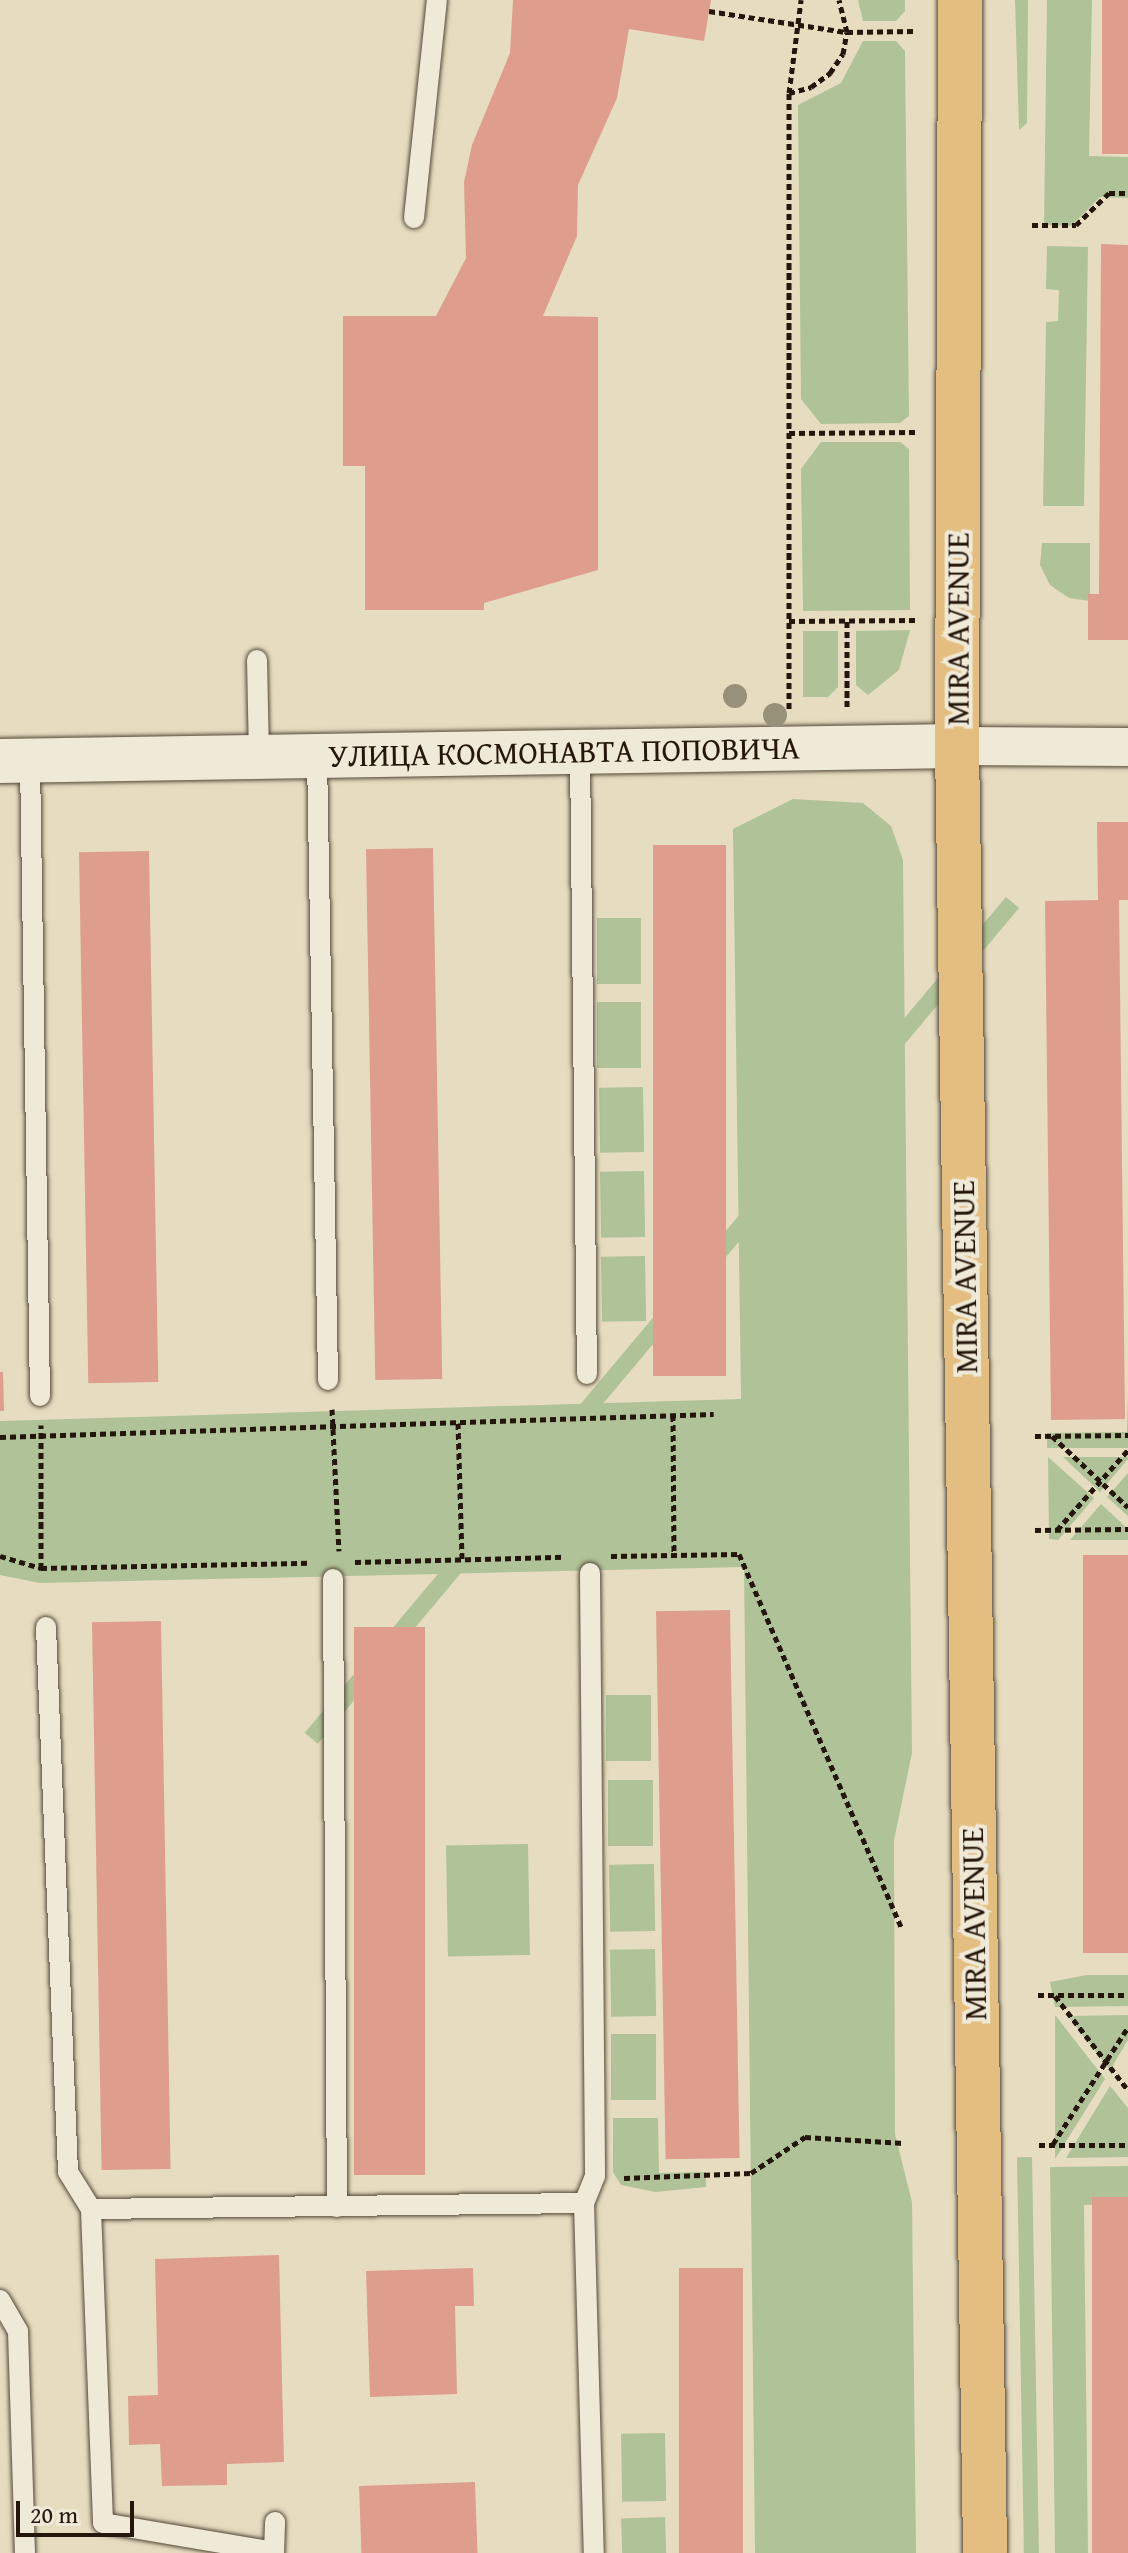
<!DOCTYPE html>
<html>
<head>
<meta charset="utf-8">
<style>
  body { margin:0 }
  #map { position:relative; width:1128px; height:2553px; overflow:hidden; background:#e6ddc1; font-family:"Gentium Book Plus",serif }
  div>[style] { position:absolute }
  [style*='--x'] { left:calc(var(--x)*1px); top:calc(var(--y)*1px); width:calc(var(--w)*1px); rotate:calc(var(--a)*1deg) }
  .green>* { inset:0; background:#b0c297; transform-origin:0 0 }
  .building>* { inset:0; background:#de9d8d; transform-origin:0 0 }
  .path>* { height:5px; margin-top:-2.5px; transform-origin:0; background:repeating-linear-gradient(90deg,#24160b 0 6px,transparent 0 10px) }
  .roads { filter:drop-shadow(0 0 2px #544838) drop-shadow(0 0 2px #544838) }
  .lane>* { height:20px; margin:-10px; padding:0 10px; transform-origin:10px; border-radius:10px; background:#efe9d7 }
  .street>* { height:38px; margin:-19px; padding:0 19px; transform-origin:19px; border-radius:19px; background:#efe9d7 }
  .secondary>* { height:44px; margin:-22px; padding:0 22px; transform-origin:22px; border-radius:22px; background:#efe9d7 }
  .primary>* { height:44px; margin:-22px; padding:0 22px; transform-origin:22px; border-radius:22px; background:#e3be80 }
  .trees>* { width:24px; height:24px; margin:-12px; border-radius:50%; background:#969178 }
  span { translate:-50% -50%; white-space:nowrap; text-align:center; line-height:1.15; -webkit-text-stroke:8px #efe9d7; paint-order:stroke }
  .street-label { font-size:32px; color:#24160b }
  .scale { position:absolute; left:16px; top:2501px; width:118px; height:36px; box-sizing:border-box; border:4px solid #24160b; border-top:0; padding-left:10px; font-size:24px; line-height:28px; white-space:nowrap; color:#24160b; -webkit-text-stroke:6px #efe9d7; paint-order:stroke }
</style>
</head>
<body>
<div id="map">
  <div class="green">
    <div style="clip-path:polygon(858px 0,905px 0,905px 11px,896px 21px,863px 21px)"></div>
    <div style="clip-path:polygon(1015px 0,1028px 0,1027px 123px,1019px 130px)"></div>
    <div style="clip-path:polygon(1047px 0,1092px 0,1089px 156px,1128px 157px,1128px 198px,1100px 197px,1071px 226px,1044px 225px)"></div>
    <div style="clip-path:polygon(863px 41px,896px 41px,905px 51px,909px 416px,900px 423px,821px 424px,801px 399px,798px 105px,841px 83px)"></div>
    <div style="clip-path:polygon(1047px 246px,1088px 247px,1084px 506px,1043px 506px,1046px 322px,1058px 321px,1059px 290px,1046px 289px)"></div>
    <div style="clip-path:polygon(821px 442px,900px 442px,909px 449px,910px 610px,803px 611px,801px 469px)"></div>
    <div style="clip-path:polygon(1042px 543px,1090px 543px,1090px 601px,1069px 598px,1050px 585px,1040px 565px)"></div>
    <div style="clip-path:polygon(910px 630px,899px 670px,868px 695px,856px 685px,856px 631px)"></div>
    <div style="clip-path:polygon(803px 631px,838px 631px,838px 687px,828px 697px,803px 697px)"></div>
    <div style="clip-path:polygon(793px 799px,863px 803px,891px 826px,903px 860px,912px 1753px,894px 1840px,895px 2134px,912px 2202px,916px 2553px,755px 2553px,744px 1567px,40px 1583px,0 1575px,0 1421px,741px 1399px,733px 829px)"></div>
    <div style="left:1006px;top:897px;width:17px;height:1091px;rotate:40deg"></div>
    <div style="left:597px;top:918px;width:44px;height:66px"></div>
    <div style="left:597px;top:1002px;width:44px;height:66px"></div>
    <div style="left:643px;top:1087px;width:65px;height:44px;rotate:89deg"></div>
    <div style="left:644px;top:1171px;width:66px;height:44px;rotate:89deg"></div>
    <div style="left:645px;top:1256px;width:65px;height:44px;rotate:89deg"></div>
    <div style="clip-path:polygon(1128px 1395px,1128px 1448px,1047px 1448px,1047px 1433px,1127px 1432px)"></div>
    <div style="clip-path:polygon(1048px 1457px,1094px 1498px,1058px 1540px,1049px 1539px)"></div>
    <div style="clip-path:polygon(1063px 1457px,1128px 1457px,1128px 1459px,1100px 1492px)"></div>
    <div style="clip-path:polygon(1128px 1473px,1128px 1516px,1107px 1497px)"></div>
    <div style="clip-path:polygon(1101px 1504px,1128px 1529px,1128px 1540px,1070px 1540px)"></div>
    <div style="left:606px;top:1695px;width:45px;height:66px"></div>
    <div style="left:608px;top:1780px;width:45px;height:66px"></div>
    <div style="left:528px;top:1844px;width:111px;height:82px;rotate:89deg"></div>
    <div style="left:654px;top:1864px;width:67px;height:45px;rotate:89deg"></div>
    <div style="left:655px;top:1949px;width:67px;height:45px;rotate:89deg"></div>
    <div style="clip-path:polygon(1087px 1975px,1128px 1975px,1128px 2006px,1055px 2007px,1050px 1982px)"></div>
    <div style="clip-path:polygon(1055px 2015px,1105px 2079px,1055px 2159px)"></div>
    <div style="clip-path:polygon(1128px 2015px,1128px 2040px,1110px 2070px,1068px 2016px)"></div>
    <div style="left:611px;top:2034px;width:45px;height:66px"></div>
    <div style="clip-path:polygon(1110px 2086px,1128px 2108px,1128px 2157px,1066px 2158px)"></div>
    <div style="clip-path:polygon(613px 2118px,658px 2118px,659px 2173px,706px 2172px,706px 2187px,655px 2192px,621px 2185px,613px 2172px)"></div>
    <div style="left:1032px;top:2157px;width:396px;height:15px;rotate:89deg"></div>
    <div style="clip-path:polygon(1128px 2166px,1128px 2204px,1084px 2205px,1088px 2553px,1055px 2553px,1050px 2167px)"></div>
    <div style="left:665px;top:2433px;width:68px;height:44px;rotate:89deg"></div>
    <div style="left:665px;top:2517px;width:36px;height:44px;rotate:88deg"></div>
  </div>
  <div class="building">
    <div style="clip-path:polygon(513px 0,711px 0,704px 41px,629px 29px,617px 98px,578px 185px,577px 236px,543px 316px,598px 317px,598px 570px,484px 603px,484px 610px,365px 610px,365px 466px,343px 466px,343px 316px,436px 316px,466px 258px,464px 182px,472px 145px,510px 53px)"></div>
    <div style="left:1102px;top:0;width:26px;height:154px"></div>
    <div style="clip-path:polygon(1101px 244px,1128px 245px,1128px 640px,1088px 640px,1088px 594px,1099px 594px)"></div>
    <div style="clip-path:polygon(1097px 822px,1128px 822px,1128px 900px,1119px 900px,1125px 1419px,1051px 1420px,1045px 901px,1098px 900px)"></div>
    <div style="left:653px;top:845px;width:73px;height:531px"></div>
    <div style="left:433px;top:848px;width:531px;height:67px;rotate:89deg"></div>
    <div style="left:149px;top:851px;width:531px;height:70px;rotate:89deg"></div>
    <div style="clip-path:polygon(0 1372px,3px 1372px,4px 1411px,0 1411px)"></div>
    <div style="left:1128px;top:1555px;width:398px;height:45px;rotate:90deg"></div>
    <div style="left:730px;top:1610px;width:548px;height:74px;rotate:89deg"></div>
    <div style="left:161px;top:1621px;width:548px;height:69px;rotate:89deg"></div>
    <div style="left:354px;top:1627px;width:71px;height:548px"></div>
    <div style="left:1128px;top:2197px;width:356px;height:36px;rotate:90deg"></div>
    <div style="clip-path:polygon(279px 2255px,284px 2462px,227px 2464px,227px 2485px,162px 2486px,160px 2444px,129px 2445px,128px 2396px,158px 2395px,155px 2259px)"></div>
    <div style="clip-path:polygon(473px 2268px,474px 2306px,455px 2306px,457px 2394px,370px 2397px,366px 2271px)"></div>
    <div style="left:679px;top:2268px;width:64px;height:285px"></div>
    <div style="left:475px;top:2482px;width:71px;height:116px;rotate:88deg"></div>
  </div>
  <div class="path">
    <div style="--x:709;--y:11;--w:140;--a:8.7"></div>
    <div style="--x:847;--y:32;--w:67;--a:-0.9"></div>
    <div style="--x:789;--y:93;--w:94;--a:-82.6"></div>
    <div style="--x:1032;--y:225;--w:44;--a:0"></div>
    <div style="--x:1076;--y:225;--w:46;--a:-44.1"></div>
    <div style="--x:1109;--y:193;--w:19;--a:0"></div>
    <div style="--x:789;--y:433;--w:127;--a:-0.5"></div>
    <div style="--x:789;--y:621;--w:127;--a:-0.5"></div>
    <div style="--x:847;--y:621;--w:87;--a:90"></div>
    <div style="--x:789;--y:709;--w:616;--a:-90"></div>
    <div style="--x:789;--y:93;--w:23;--a:-15"></div>
    <div style="--x:811;--y:87;--w:24;--a:-36"></div>
    <div style="--x:830;--y:73;--w:23;--a:-56"></div>
    <div style="--x:843;--y:54;--w:22;--a:-80"></div>
    <div style="--x:847;--y:32;--w:33;--a:-104"></div>
    <div style="--x:332;--y:1409;--w:142;--a:87.2"></div>
    <div style="--x:673;--y:1415;--w:139;--a:89.6"></div>
    <div style="--x:458;--y:1423;--w:136;--a:88.3"></div>
    <div style="--x:1035;--y:1436;--w:93;--a:-0.6"></div>
    <div style="--x:1052;--y:1436;--w:104;--a:43.1"></div>
    <div style="--x:0;--y:1437;--w:714;--a:-1.85"></div>
    <div style="--x:1035;--y:1530;--w:93;--a:-0.6"></div>
    <div style="--x:1057;--y:1530;--w:107;--a:-48.4"></div>
    <div style="--x:0;--y:1556;--w:43;--a:16.3"></div>
    <div style="--x:41;--y:1568;--w:268;--a:-1.1"></div>
    <div style="--x:611;--y:1556;--w:128;--a:-0.9"></div>
    <div style="--x:739;--y:1554;--w:407;--a:66.5"></div>
    <div style="--x:355;--y:1562;--w:210;--a:-1.4"></div>
    <div style="--x:41;--y:1568;--w:143;--a:-90"></div>
    <div style="--x:1038;--y:1995;--w:90;--a:0"></div>
    <div style="--x:1055;--y:1996;--w:119;--a:52.2"></div>
    <div style="--x:1053;--y:2144;--w:139;--a:-57.3"></div>
    <div style="--x:1039;--y:2145;--w:89;--a:0"></div>
    <div style="--x:624;--y:2178;--w:127;--a:-2.3"></div>
    <div style="--x:751;--y:2173;--w:65;--a:-33.7"></div>
    <div style="--x:805;--y:2137;--w:99;--a:3.5"></div>
  </div>
  <div class="roads">
    <div class="lane">
      <div style="--x:414;--y:218;--w:219;--a:-84"></div>
      <div style="--x:257;--y:660;--w:97;--a:88.8"></div>
      <div style="--x:580;--y:752;--w:622;--a:89.36"></div>
      <div style="--x:317;--y:756;--w:624;--a:88.99"></div>
      <div style="--x:30;--y:761;--w:635;--a:89.1"></div>
      <div style="--x:590;--y:1573;--w:603;--a:89.52"></div>
      <div style="--x:595;--y:2176;--w:29;--a:112"></div>
      <div style="--x:584;--y:2203;--w:350;--a:88.4"></div>
      <div style="--x:333;--y:1579;--w:628;--a:89.64"></div>
      <div style="--x:46;--y:1627;--w:545;--a:87.69"></div>
      <div style="--x:68;--y:2172;--w:44;--a:58.1"></div>
      <div style="--x:91;--y:2209;--w:314;--a:87.8"></div>
      <div style="--x:103;--y:2523;--w:173;--a:9.6"></div>
      <div style="--x:91;--y:2209;--w:493;--a:-0.7"></div>
      <div style="--x:0;--y:2300;--w:36;--a:60"></div>
      <div style="--x:18;--y:2331;--w:222;--a:88.2"></div>
      <div style="--x:274;--y:2553;--w:31;--a:-88"></div>
    </div>
    <div class="street">
      <div style="--x:957;--y:746;--w:171;--a:0.3"></div>
    </div>
    <div class="secondary">
      <div style="--x:0;--y:761;--w:957;--a:-0.9"></div>
    </div>
    <div class="primary">
      <div style="--x:960;--y:0;--w:746;--a:90.23"></div>
      <div style="--x:957;--y:746;--w:1807;--a:89.11"></div>
    </div>
  </div>
  <div class="trees">
    <div style="left:735px;top:696px"></div>
    <div style="left:775px;top:715px"></div>
  </div>
  <div class="street-label">
    <span style="left:958px;top:629px;rotate:-90deg">MIRA AVENUE</span>
    <span style="left:564px;top:752px;rotate:-1deg">УЛИЦА КОСМОНАВТА ПОПОВИЧА</span>
    <span style="left:965px;top:1277px;rotate:-91deg">MIRA AVENUE</span>
    <span style="left:974px;top:1924px;rotate:-91deg">MIRA AVENUE</span>
  </div>
  <div class="scale">20 m</div>
</div>
</body>
</html>
